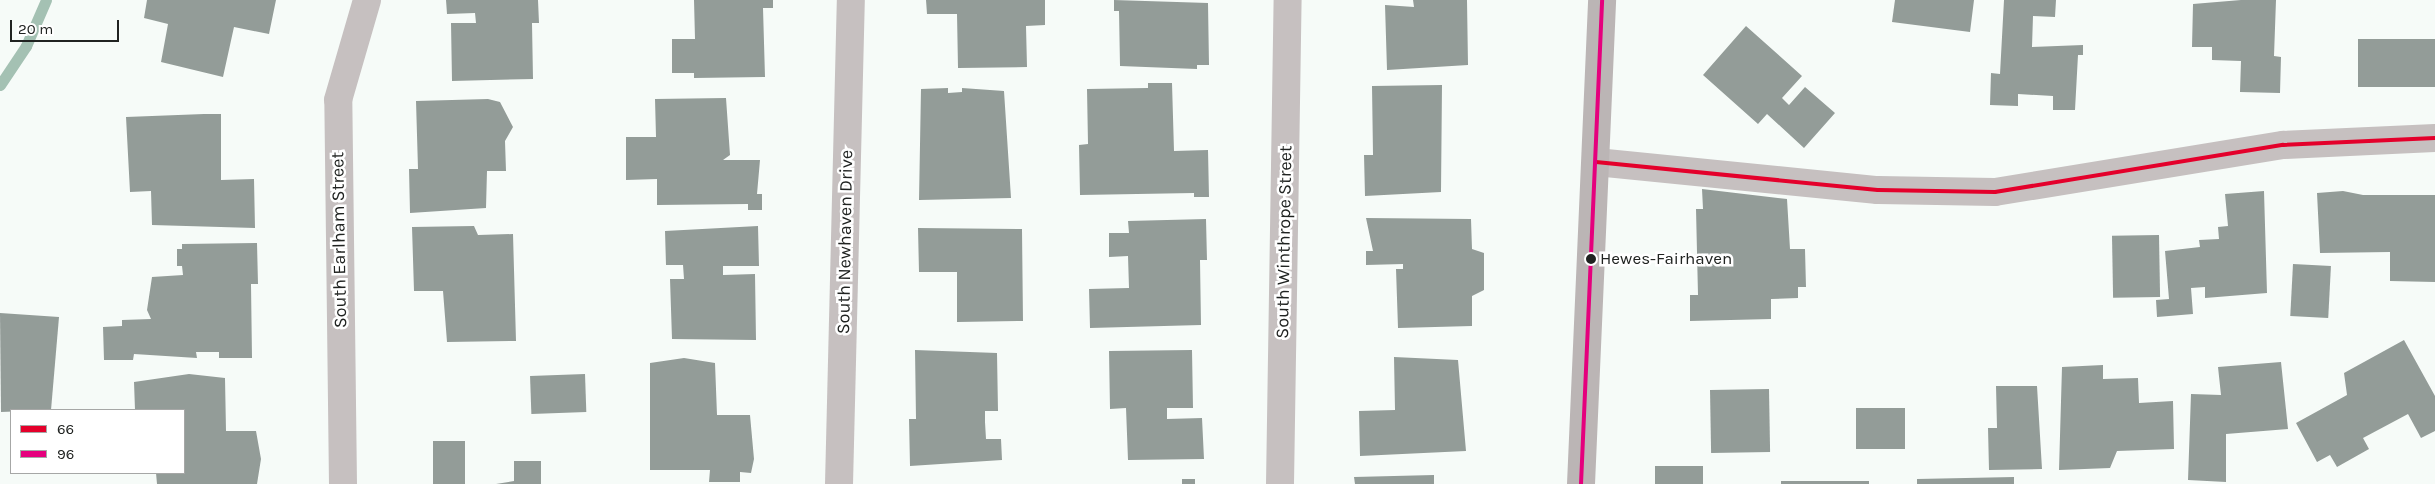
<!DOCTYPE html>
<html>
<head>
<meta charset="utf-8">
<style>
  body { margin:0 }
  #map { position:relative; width:2435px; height:484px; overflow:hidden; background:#f6fbf8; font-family:Karla,sans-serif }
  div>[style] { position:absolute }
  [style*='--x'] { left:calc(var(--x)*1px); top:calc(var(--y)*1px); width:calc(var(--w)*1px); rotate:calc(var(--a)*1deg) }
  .stream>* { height:11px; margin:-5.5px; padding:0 5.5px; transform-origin:5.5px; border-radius:5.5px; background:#a4c1b3 }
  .building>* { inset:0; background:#939c98; transform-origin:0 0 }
  .street>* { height:28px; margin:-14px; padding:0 14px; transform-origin:14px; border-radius:14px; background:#c6c0c0 }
  .secondary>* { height:28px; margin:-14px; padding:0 14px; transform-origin:14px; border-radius:14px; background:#bbb5b5 }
  .bus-1>* { height:4px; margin:-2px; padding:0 2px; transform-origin:2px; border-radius:2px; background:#e4002b }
  .bus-2>* { height:4px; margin:-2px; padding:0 2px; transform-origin:2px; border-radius:2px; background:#e5007d }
  .dots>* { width:14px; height:14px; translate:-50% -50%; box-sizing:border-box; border:2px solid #fff; border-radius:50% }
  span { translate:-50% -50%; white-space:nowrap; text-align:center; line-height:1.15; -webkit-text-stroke:5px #fff; paint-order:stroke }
  .bus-label { font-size:17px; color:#202321 }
  .left { translate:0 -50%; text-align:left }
  .street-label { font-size:18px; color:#202321 }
  .legend { position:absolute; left:10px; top:409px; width:175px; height:65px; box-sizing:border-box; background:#fff; border:1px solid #a6a7a6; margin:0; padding:6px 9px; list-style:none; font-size:15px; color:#202321 }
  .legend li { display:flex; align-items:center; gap:10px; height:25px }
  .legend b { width:25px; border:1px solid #a6a7a6 }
  .scale { position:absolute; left:10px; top:20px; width:109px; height:22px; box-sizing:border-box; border:2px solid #202321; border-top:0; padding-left:6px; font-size:15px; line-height:18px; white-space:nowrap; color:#202321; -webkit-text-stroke:4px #fff; paint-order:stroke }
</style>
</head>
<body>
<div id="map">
  <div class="stream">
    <div style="--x:0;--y:85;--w:47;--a:-56.3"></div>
    <div style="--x:26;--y:46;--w:50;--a:-66.5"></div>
  </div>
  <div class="building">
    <div style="clip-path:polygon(147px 0,276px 0,269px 34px,234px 27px,223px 77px,161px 62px,168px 24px,144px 18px)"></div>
    <div style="clip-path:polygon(446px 0,538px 0,539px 23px,532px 23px,533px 79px,452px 81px,451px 23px,476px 23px,475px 13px,447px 14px)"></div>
    <div style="clip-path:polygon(694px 0,773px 0,773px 8px,763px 8px,765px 77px,694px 78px,694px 73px,672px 73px,672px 39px,695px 39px)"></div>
    <div style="clip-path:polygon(926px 0,1045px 0,1045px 25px,1026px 26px,1027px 67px,958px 68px,957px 14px,927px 14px)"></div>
    <div style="clip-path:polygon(1114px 0,1208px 3px,1209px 65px,1197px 65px,1197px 69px,1120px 66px,1119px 11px,1114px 11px)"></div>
    <div style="clip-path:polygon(1413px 0,1467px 0,1468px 65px,1387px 70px,1385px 5px,1414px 7px)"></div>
    <div style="clip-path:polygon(1895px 0,1974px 0,1970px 32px,1892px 22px)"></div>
    <div style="clip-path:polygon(2004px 0,2056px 0,2055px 17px,2033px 16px,2032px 47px,2083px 45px,2083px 55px,2078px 55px,2075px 110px,2053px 110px,2053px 96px,2018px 94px,2018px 106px,1990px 105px,1991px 73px,2000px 74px)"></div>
    <div style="clip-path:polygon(2241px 0,2276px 0,2274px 56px,2281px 57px,2280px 93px,2240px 92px,2241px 61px,2212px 60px,2212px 47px,2192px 47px,2193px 4px)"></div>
    <div style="clip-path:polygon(1746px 26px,1802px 76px,1782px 98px,1789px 105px,1805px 87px,1835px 113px,1804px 148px,1767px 114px,1758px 124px,1703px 75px)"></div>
    <div style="left:2435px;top:39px;width:48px;height:77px;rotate:90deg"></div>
    <div style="clip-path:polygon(1148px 83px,1172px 83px,1174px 151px,1208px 150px,1209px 197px,1194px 197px,1194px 193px,1080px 195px,1079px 145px,1088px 144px,1087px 89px,1148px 88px)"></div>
    <div style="clip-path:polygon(1442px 85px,1441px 192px,1365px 196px,1364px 155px,1373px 155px,1372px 86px)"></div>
    <div style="clip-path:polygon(948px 88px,948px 93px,962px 92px,962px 88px,1004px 91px,1011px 198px,919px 200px,921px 89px)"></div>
    <div style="clip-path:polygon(726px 98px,730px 155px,723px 160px,760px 160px,757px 194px,762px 194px,762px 210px,748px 210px,748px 204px,657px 205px,657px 179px,626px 180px,626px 137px,656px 137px,655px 99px)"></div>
    <div style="clip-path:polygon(488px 99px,500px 102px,513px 127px,505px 141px,506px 171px,487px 171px,486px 208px,410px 213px,409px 169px,418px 169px,416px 101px)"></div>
    <div style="clip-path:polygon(204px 114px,221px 114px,221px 180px,254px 179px,255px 228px,152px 225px,151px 191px,130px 192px,126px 117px)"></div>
    <div style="clip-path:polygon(1702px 189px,1787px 199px,1790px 249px,1805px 249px,1806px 287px,1798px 287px,1798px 298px,1771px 299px,1771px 319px,1690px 321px,1690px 295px,1698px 295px,1696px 209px,1703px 209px)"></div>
    <div style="clip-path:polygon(2264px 191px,2267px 293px,2205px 298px,2205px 287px,2191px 288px,2193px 314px,2157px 317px,2156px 300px,2169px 299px,2165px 251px,2200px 247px,2199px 240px,2219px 239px,2218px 227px,2228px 226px,2225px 194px)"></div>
    <div style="clip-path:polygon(2343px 191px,2363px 195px,2435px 195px,2435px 282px,2390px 281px,2390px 252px,2320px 253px,2317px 193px)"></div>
    <div style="clip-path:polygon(1366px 218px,1471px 219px,1472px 249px,1484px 253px,1484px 290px,1472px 296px,1472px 326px,1398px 328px,1396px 269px,1403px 269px,1403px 264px,1366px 265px,1366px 251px,1373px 251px)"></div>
    <div style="clip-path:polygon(1206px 219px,1207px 260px,1200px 260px,1201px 325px,1090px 328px,1089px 289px,1129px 288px,1128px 256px,1109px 257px,1109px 233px,1129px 233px,1128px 221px)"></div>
    <div style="clip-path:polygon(474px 226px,478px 235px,513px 234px,516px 341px,447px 342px,443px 291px,414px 291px,412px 227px)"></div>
    <div style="clip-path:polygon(758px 226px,759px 266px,723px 266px,723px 275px,755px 274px,756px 340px,672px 339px,670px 279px,684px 279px,683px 265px,666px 265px,665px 231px)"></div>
    <div style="clip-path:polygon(918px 228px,1022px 229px,1023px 321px,957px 322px,957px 272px,919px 272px)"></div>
    <div style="left:2159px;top:235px;width:62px;height:47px;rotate:89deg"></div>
    <div style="clip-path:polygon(257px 243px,258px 284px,251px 284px,252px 358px,219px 358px,219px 352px,196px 352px,197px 358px,134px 354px,133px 360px,104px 360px,103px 327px,122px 326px,122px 320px,151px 319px,147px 310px,152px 277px,183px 275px,182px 266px,177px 266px,177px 249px,182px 249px,182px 244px)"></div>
    <div style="left:2293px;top:264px;width:38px;height:52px;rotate:3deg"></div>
    <div style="clip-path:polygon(0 313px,59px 317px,51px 410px,1px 412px)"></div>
    <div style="clip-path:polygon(2404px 340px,2435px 396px,2435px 431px,2421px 438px,2408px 414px,2363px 438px,2369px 449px,2337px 467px,2330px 455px,2317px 462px,2296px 423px,2347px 395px,2344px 373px)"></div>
    <div style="clip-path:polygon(915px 350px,997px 353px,998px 411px,985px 411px,985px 422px,986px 439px,1001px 439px,1002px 460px,910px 466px,909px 419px,916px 419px)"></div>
    <div style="clip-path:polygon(1192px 350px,1193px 408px,1167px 408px,1167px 419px,1202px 418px,1204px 459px,1128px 460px,1126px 408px,1110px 409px,1109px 351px)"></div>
    <div style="clip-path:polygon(1394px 357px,1458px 360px,1466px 451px,1360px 456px,1359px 411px,1395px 410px)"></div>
    <div style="clip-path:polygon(684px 358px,715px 363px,717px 415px,750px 415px,754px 459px,751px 473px,740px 472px,740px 482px,709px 482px,710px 470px,650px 470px,650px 363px)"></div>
    <div style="clip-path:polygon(2281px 362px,2288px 429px,2226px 434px,2226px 482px,2188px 480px,2191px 394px,2221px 395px,2218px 367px)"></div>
    <div style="clip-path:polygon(2103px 365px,2103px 379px,2138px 378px,2139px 403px,2173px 401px,2174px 449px,2117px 451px,2110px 468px,2059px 470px,2062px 367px)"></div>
    <div style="clip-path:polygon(189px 374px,225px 378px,226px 431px,256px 431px,261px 459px,257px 484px,157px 484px,156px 473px,184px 473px,184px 410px,135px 410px,134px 382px)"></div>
    <div style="left:585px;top:374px;width:38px;height:55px;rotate:88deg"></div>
    <div style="clip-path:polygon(1996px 386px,2037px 386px,2042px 469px,1989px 470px,1988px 428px,1997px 428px)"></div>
    <div style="left:1769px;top:389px;width:63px;height:59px;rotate:89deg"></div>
    <div style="left:1856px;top:408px;width:49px;height:41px"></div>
    <div style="left:433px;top:441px;width:32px;height:43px"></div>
    <div style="clip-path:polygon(514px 461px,541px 461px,541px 484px,496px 484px,514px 481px)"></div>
    <div style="left:1655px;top:466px;width:48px;height:18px"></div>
    <div style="clip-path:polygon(1434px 475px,1434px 484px,1355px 484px,1354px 477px)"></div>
    <div style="clip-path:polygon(2014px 477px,2014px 484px,1917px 484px,1917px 479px)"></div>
    <div style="left:1182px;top:479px;width:13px;height:5px"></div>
    <div style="left:1781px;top:481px;width:88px;height:3px"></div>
  </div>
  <div class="street">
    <div style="--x:1596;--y:162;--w:283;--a:5.7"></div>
    <div style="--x:1878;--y:190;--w:117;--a:1"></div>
    <div style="--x:1995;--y:192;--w:292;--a:-9.3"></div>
    <div style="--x:2283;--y:145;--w:152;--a:-2.6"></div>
    <div style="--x:343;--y:484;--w:384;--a:-90.7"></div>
    <div style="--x:338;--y:100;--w:104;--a:-73.8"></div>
    <div style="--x:839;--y:484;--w:484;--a:-88.6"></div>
    <div style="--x:1280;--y:484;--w:484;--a:-89.1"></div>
  </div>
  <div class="secondary">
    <div style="--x:1581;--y:484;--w:484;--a:-87.5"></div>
  </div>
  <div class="bus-1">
    <div style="--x:1596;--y:162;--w:283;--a:5.7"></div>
    <div style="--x:1878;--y:190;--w:117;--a:1"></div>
    <div style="--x:1995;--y:192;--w:292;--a:-9.3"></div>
    <div style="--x:2283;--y:145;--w:152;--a:-2.6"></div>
  </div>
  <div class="bus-2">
    <div style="--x:1581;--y:484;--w:484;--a:-87.5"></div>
  </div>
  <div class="dots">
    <div style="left:1591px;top:259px;background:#202321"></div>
  </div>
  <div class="bus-label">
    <span class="left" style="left:1600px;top:259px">Hewes-Fairhaven</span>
  </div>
  <div class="street-label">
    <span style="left:339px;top:240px;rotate:-91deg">South Earlham Street</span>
    <span style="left:845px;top:242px;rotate:-89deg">South Newhaven Drive</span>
    <span style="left:1284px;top:242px;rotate:-89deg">South Winthrope Street</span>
  </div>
  <ul class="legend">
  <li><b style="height:6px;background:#e4002b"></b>66</li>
  <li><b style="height:6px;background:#e5007d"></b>96</li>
  </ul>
  <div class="scale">20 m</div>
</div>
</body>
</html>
